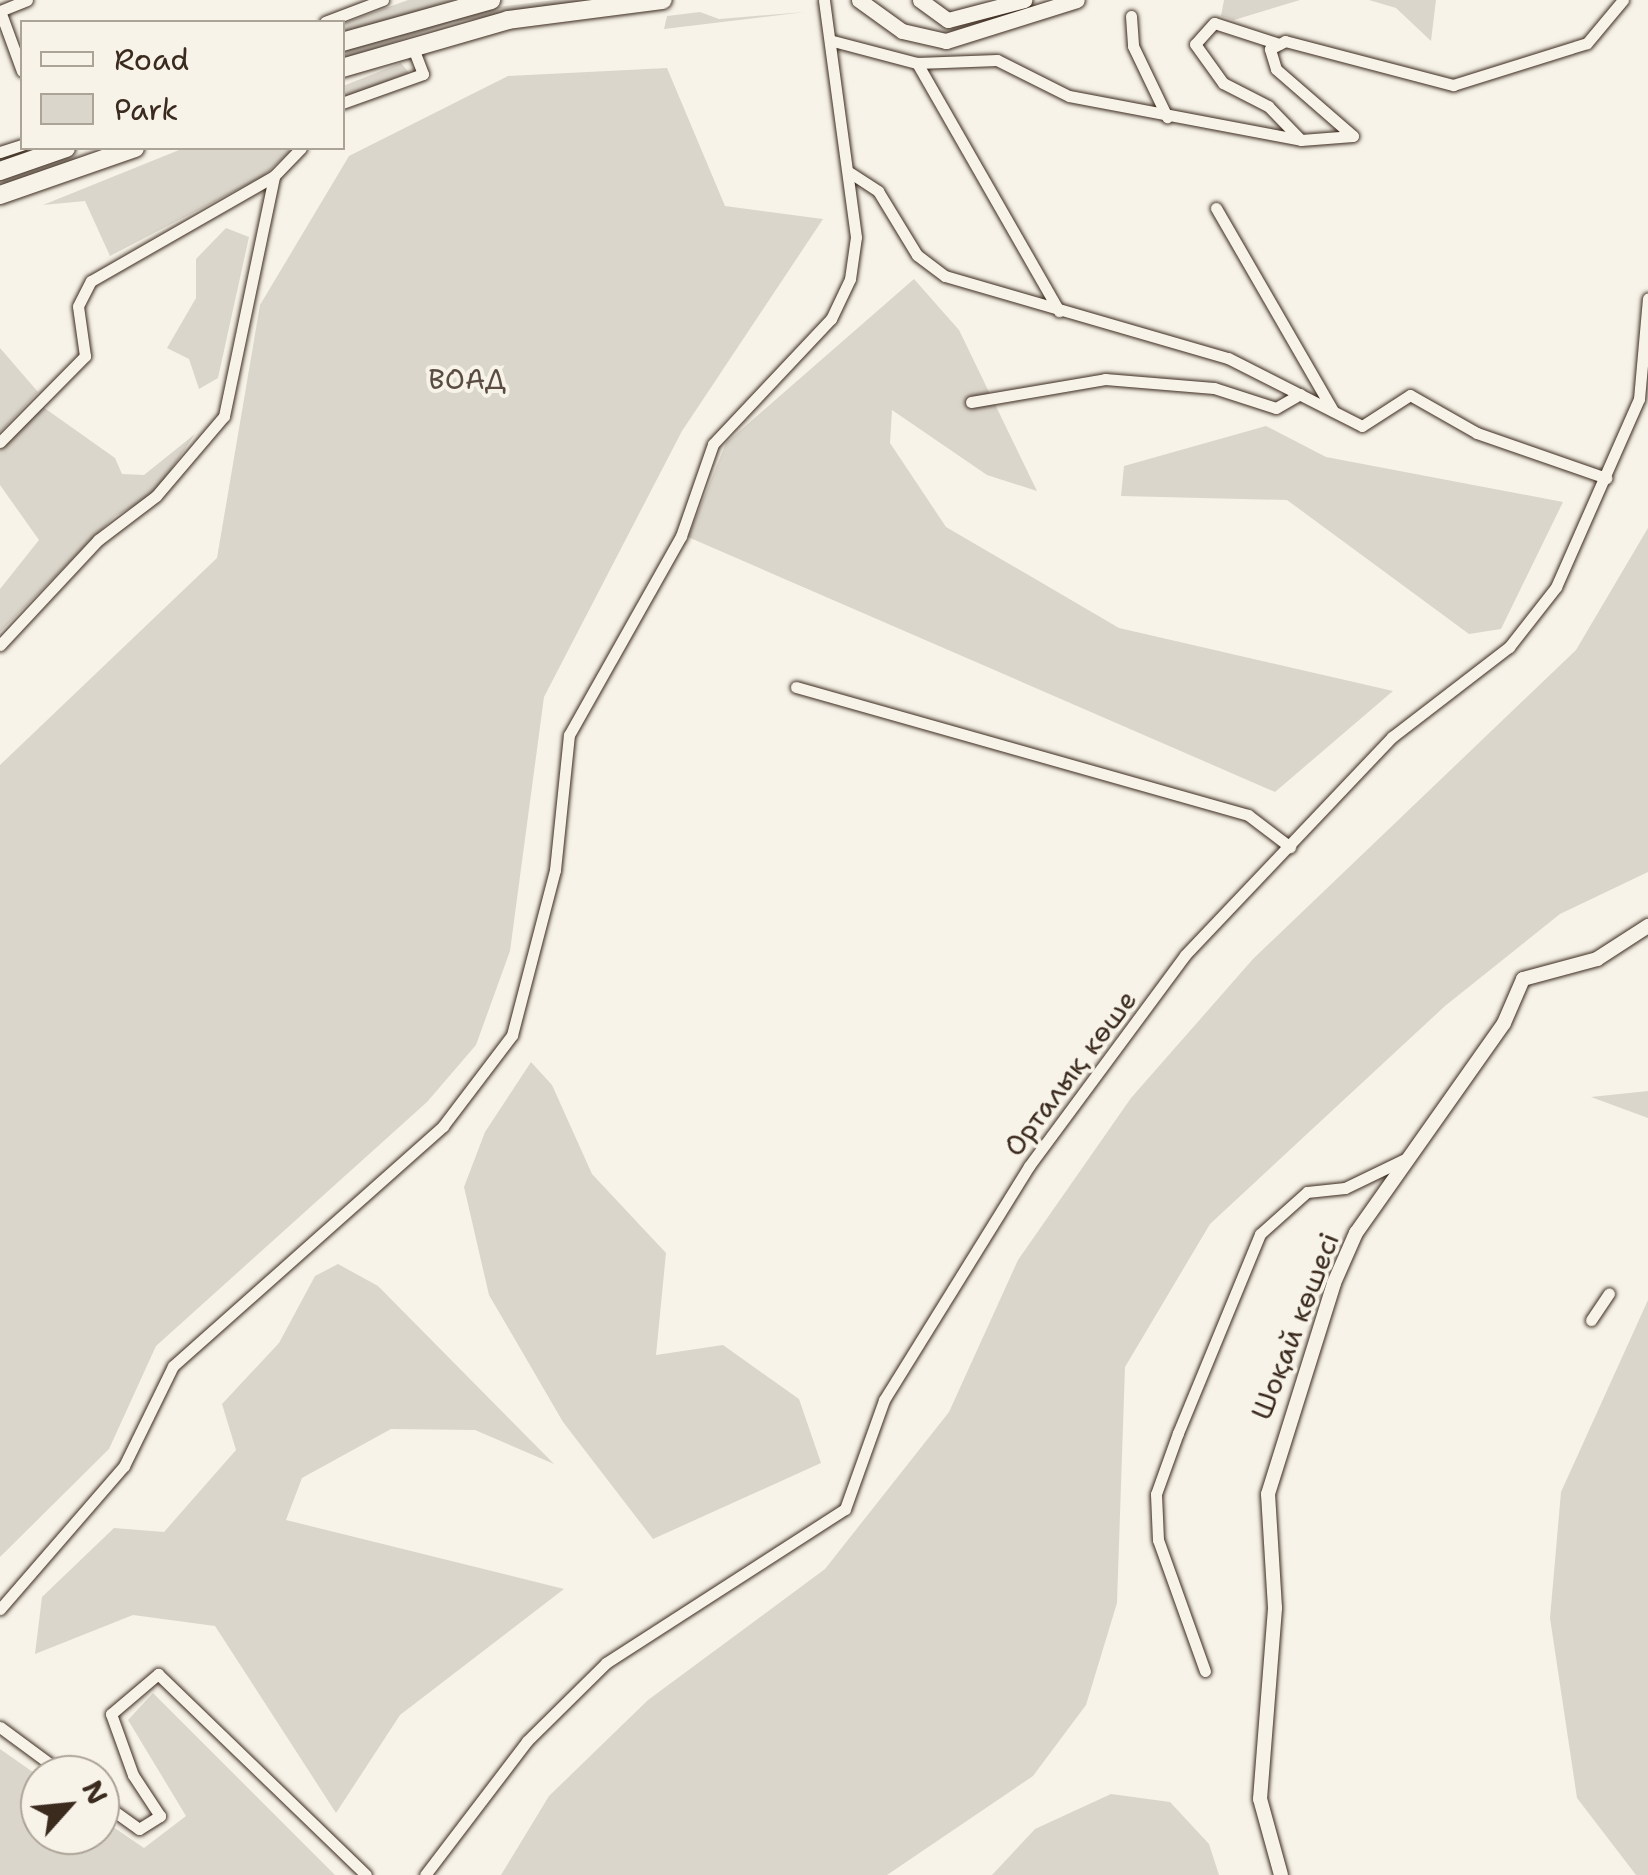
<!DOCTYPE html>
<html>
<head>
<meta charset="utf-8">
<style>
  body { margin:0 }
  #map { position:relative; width:1648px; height:1875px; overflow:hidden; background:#f7f3e8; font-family:"Shantell Sans",sans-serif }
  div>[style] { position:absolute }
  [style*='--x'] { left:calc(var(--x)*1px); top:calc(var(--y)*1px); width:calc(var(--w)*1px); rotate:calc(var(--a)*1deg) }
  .green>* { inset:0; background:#dbd6cb }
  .roads { filter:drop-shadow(0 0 2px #3b2a1e) drop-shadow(0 0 2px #3b2a1e) }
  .minor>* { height:11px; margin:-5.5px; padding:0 5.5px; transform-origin:5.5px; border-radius:5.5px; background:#f7f3e8 }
  .tertiary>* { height:14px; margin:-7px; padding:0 7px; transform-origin:7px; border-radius:7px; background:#f7f3e8 }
  .secondary>* { height:15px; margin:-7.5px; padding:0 7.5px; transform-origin:7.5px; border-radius:7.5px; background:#f7f3e8 }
  .primary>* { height:18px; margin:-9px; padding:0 9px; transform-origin:9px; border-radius:9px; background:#f7f3e8 }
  span { translate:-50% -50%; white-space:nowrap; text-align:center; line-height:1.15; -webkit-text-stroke:8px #f7f3e8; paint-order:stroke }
  .park-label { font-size:28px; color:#5b4c41 }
  .street-label { font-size:28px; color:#3b2a1e }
  .legend { position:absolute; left:20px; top:20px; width:325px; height:130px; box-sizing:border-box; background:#f7f3e8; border:2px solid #aca397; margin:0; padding:12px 18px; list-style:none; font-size:30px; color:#3b2a1e }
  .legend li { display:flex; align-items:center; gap:20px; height:50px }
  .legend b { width:50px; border:2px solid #aca397 }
  .north { position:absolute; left:20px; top:1755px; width:100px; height:100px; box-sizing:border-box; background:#f7f3e8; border:2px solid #aca397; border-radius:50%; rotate:63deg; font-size:28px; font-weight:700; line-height:40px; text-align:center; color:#3b2a1e }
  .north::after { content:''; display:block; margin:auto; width:35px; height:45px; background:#3b2a1e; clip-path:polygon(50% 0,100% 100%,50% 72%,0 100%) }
</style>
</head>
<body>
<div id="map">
  <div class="green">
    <div style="clip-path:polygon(408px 0,454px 0,343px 35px,342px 24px)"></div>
    <div style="clip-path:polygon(555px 0,606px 0,452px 22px,343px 60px,343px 50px,450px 13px)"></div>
    <div style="clip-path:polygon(1224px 0,1300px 0,1234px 20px,1221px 16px)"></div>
    <div style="clip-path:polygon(1369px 0,1436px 0,1431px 41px,1396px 8px)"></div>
    <div style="clip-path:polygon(700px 12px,719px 19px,805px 12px,664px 29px,667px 16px)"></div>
    <div style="clip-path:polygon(401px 63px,409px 73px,343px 98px,343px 86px)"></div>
    <div style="clip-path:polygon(667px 68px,725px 206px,823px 219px,682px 431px,544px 697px,510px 951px,476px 1045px,427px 1102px,156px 1346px,109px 1449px,0 1557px,0 765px,217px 558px,260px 305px,349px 156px,508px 76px)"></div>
    <div style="clip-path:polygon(184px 148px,294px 148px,262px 177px,110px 256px,85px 201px,43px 205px)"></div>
    <div style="clip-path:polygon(226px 228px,249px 237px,218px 378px,199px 389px,189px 359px,167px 348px,196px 298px,196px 259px)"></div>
    <div style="clip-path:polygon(914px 279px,959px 330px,1037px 491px,987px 475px,892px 410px,890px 443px,946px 527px,1119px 628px,1393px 691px,1275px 792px,688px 537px,726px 443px)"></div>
    <div style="clip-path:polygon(0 348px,38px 392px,0 432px)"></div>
    <div style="clip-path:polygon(43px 407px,115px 458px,122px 474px,144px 475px,195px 434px,153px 496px,115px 516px,0 632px,0 589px,39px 540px,0 485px,0 450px)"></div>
    <div style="clip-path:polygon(1266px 426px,1326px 457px,1563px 502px,1501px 629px,1469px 634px,1287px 500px,1121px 496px,1124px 466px)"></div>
    <div style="clip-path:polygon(1648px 528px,1648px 872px,1560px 914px,1445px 1006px,1210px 1224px,1125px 1367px,1117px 1603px,1086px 1705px,1033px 1776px,887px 1875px,501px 1875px,549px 1796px,648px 1700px,825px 1569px,949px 1412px,1018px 1260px,1131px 1098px,1253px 959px,1576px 650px)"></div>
    <div style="clip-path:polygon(531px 1062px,552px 1085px,592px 1174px,666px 1253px,656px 1355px,723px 1345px,799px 1399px,821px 1463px,653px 1539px,563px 1422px,489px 1295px,464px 1187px,485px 1132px)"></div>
    <div style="clip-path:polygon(1648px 1091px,1648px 1118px,1591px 1097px)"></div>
    <div style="clip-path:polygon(338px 1264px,378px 1286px,554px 1464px,475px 1430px,391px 1429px,302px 1478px,286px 1520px,564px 1589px,400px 1715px,336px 1813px,215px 1626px,133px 1615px,35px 1654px,42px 1597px,114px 1528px,164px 1532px,236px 1450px,222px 1404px,279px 1343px,315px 1276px)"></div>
    <div style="clip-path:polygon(1648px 1300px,1648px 1875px,1636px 1875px,1577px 1798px,1550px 1618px,1561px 1492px)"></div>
    <div style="clip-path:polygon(153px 1693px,335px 1875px,0 1875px,0 1749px,40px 1777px,40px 1835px,100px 1835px,100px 1818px,144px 1848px,186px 1816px,128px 1720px)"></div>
    <div style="clip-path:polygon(1111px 1794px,1170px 1802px,1209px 1844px,1219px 1875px,992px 1875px,1035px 1829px)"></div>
  </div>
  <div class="roads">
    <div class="minor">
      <div style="--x:1131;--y:16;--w:30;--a:86"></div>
      <div style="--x:1133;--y:46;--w:79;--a:64.4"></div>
      <div style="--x:325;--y:22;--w:62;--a:-20.8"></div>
      <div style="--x:833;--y:41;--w:87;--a:14.7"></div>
      <div style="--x:917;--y:63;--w:80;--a:-2.1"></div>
      <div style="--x:997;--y:60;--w:80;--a:26.6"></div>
      <div style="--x:1069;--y:96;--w:236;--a:10.7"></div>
      <div style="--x:1301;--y:140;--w:52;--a:-4.4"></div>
      <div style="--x:1353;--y:136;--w:102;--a:-139"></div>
      <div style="--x:1276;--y:69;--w:21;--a:-107"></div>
      <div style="--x:1270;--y:49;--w:17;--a:-28"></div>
      <div style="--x:1285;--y:41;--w:174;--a:14.7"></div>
      <div style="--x:1453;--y:85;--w:140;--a:-17.4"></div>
      <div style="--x:1587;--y:43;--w:56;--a:-50.1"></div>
      <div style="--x:1279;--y:44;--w:68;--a:-162.1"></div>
      <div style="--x:1214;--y:23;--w:28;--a:132"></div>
      <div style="--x:1195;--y:44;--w:48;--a:54.3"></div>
      <div style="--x:1223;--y:83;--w:51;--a:27.1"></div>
      <div style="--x:1268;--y:106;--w:47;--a:45.9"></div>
      <div style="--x:917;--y:63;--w:286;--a:60.2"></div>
      <div style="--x:22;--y:71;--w:64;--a:-110.1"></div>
      <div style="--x:0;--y:11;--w:29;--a:-22"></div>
      <div style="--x:342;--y:103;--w:86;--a:-19.7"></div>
      <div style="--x:423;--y:74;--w:31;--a:-111"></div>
      <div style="--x:0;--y:152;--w:23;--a:-18"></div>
      <div style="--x:849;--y:172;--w:35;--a:33"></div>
      <div style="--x:878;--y:191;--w:75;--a:58.6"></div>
      <div style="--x:917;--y:255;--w:35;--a:37"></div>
      <div style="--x:945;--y:276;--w:295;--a:16.2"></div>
      <div style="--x:1228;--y:358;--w:150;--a:26.9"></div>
      <div style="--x:1362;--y:426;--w:57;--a:-32.9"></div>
      <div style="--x:1410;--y:395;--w:77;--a:29.6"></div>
      <div style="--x:1477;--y:433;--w:137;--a:19.2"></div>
      <div style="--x:1216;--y:208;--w:234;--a:60"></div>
      <div style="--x:971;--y:402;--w:136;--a:-9.7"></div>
      <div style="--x:1105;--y:379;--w:109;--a:4.7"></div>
      <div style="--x:1214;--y:388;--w:65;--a:17.9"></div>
      <div style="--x:1276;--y:408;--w:28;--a:-30"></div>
      <div style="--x:0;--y:442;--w:121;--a:-45.3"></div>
      <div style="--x:85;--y:356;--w:50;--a:-98"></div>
      <div style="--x:78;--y:306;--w:28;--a:-63"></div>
      <div style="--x:91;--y:281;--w:211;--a:-29.8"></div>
      <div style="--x:274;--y:176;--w:39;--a:-46"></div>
      <div style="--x:0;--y:645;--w:144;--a:-47"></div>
      <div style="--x:98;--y:540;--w:73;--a:-37.2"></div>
      <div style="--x:156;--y:496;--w:105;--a:-49.6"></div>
      <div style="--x:224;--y:416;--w:245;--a:-78.2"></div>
      <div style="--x:796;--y:687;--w:470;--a:15.8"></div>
      <div style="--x:1248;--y:815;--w:53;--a:37.3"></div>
      <div style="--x:1591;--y:1320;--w:32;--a:-56"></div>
      <div style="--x:0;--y:1609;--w:189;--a:-49.1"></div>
      <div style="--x:124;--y:1466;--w:111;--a:-63.9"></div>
      <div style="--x:173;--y:1366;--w:361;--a:-41.6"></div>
      <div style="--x:443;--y:1126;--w:114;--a:-52.8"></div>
      <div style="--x:512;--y:1035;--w:171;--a:-75.4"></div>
      <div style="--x:555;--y:870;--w:136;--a:-84.1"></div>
      <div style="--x:569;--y:735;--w:228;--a:-60.6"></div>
      <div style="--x:681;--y:536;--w:97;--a:-70.8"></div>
      <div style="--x:713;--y:444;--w:172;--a:-46.7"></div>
      <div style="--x:831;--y:319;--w:44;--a:-64.6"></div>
      <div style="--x:850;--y:279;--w:42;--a:-81.9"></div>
      <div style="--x:856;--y:237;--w:239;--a:-97.7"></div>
      <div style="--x:1205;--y:1671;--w:139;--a:-109.7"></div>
      <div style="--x:1158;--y:1540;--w:46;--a:-92.5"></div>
      <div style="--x:1156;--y:1494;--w:65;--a:-70.2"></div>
      <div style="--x:1178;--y:1433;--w:215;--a:-67.6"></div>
      <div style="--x:1260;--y:1234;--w:63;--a:-41.8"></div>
      <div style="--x:1307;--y:1192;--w:38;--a:-6"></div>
      <div style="--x:1345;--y:1188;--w:69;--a:-25.8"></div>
      <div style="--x:0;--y:1727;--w:81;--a:36.4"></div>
      <div style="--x:100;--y:1801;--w:48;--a:35.7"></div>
      <div style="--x:139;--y:1829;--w:25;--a:-32"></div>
      <div style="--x:160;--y:1816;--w:49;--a:-123.4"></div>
      <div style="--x:133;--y:1775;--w:65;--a:-109.8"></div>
      <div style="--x:111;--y:1714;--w:62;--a:-40.4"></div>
      <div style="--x:158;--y:1674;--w:289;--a:44"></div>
      <div style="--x:425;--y:1875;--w:168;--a:-52.7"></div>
      <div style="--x:527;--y:1741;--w:111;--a:-44.6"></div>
      <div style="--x:606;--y:1663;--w:284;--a:-32.8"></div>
      <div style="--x:845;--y:1509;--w:116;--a:-70.3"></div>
      <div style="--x:884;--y:1400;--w:275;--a:-58.2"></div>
      <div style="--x:1029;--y:1166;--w:262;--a:-53.5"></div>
      <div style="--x:1185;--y:955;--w:301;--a:-46.5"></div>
      <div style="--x:1392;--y:737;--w:148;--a:-37.6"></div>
      <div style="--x:1509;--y:647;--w:76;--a:-51.9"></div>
      <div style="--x:1556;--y:587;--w:206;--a:-66.2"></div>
      <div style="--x:1639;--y:399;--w:101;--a:-84.9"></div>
    </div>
    <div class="tertiary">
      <div style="--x:1281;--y:1875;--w:79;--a:-105.4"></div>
      <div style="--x:1260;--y:1799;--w:192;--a:-85.5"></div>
      <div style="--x:1275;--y:1608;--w:114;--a:-93.5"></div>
      <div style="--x:1268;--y:1494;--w:221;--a:-72.6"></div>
      <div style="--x:1334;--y:1283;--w:55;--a:-66.3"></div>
      <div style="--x:1356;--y:1233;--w:257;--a:-54.8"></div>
      <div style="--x:1504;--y:1023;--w:48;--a:-66.6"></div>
      <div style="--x:1523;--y:979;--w:77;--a:-15.1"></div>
      <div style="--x:1597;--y:959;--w:61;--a:-32.9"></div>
    </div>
    <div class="secondary">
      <div style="--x:859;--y:0;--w:53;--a:35.8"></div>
      <div style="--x:902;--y:31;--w:45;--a:12.8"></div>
      <div style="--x:946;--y:41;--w:137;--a:-17.4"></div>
      <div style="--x:920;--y:0;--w:34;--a:36"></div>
      <div style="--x:948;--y:20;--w:79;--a:-14.7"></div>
    </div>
    <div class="primary">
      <div style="--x:342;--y:42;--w:155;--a:-15.7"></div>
      <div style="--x:342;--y:68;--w:173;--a:-16.1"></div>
      <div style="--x:508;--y:20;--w:156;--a:-7.4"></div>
      <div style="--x:0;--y:171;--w:70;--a:-19.2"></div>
      <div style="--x:0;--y:195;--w:143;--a:-19.2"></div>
    </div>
  </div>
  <div class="park-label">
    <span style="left:467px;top:379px">ВОАД</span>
  </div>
  <div class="street-label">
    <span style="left:1070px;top:1073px;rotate:-53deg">Орталық көше</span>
    <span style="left:1295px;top:1326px;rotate:-69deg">Шоқай көшесі</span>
  </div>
  <ul class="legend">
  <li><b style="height:12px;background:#f7f3e8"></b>Road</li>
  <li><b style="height:28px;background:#dbd6cb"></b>Park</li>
  </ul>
  <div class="north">N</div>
</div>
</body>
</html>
